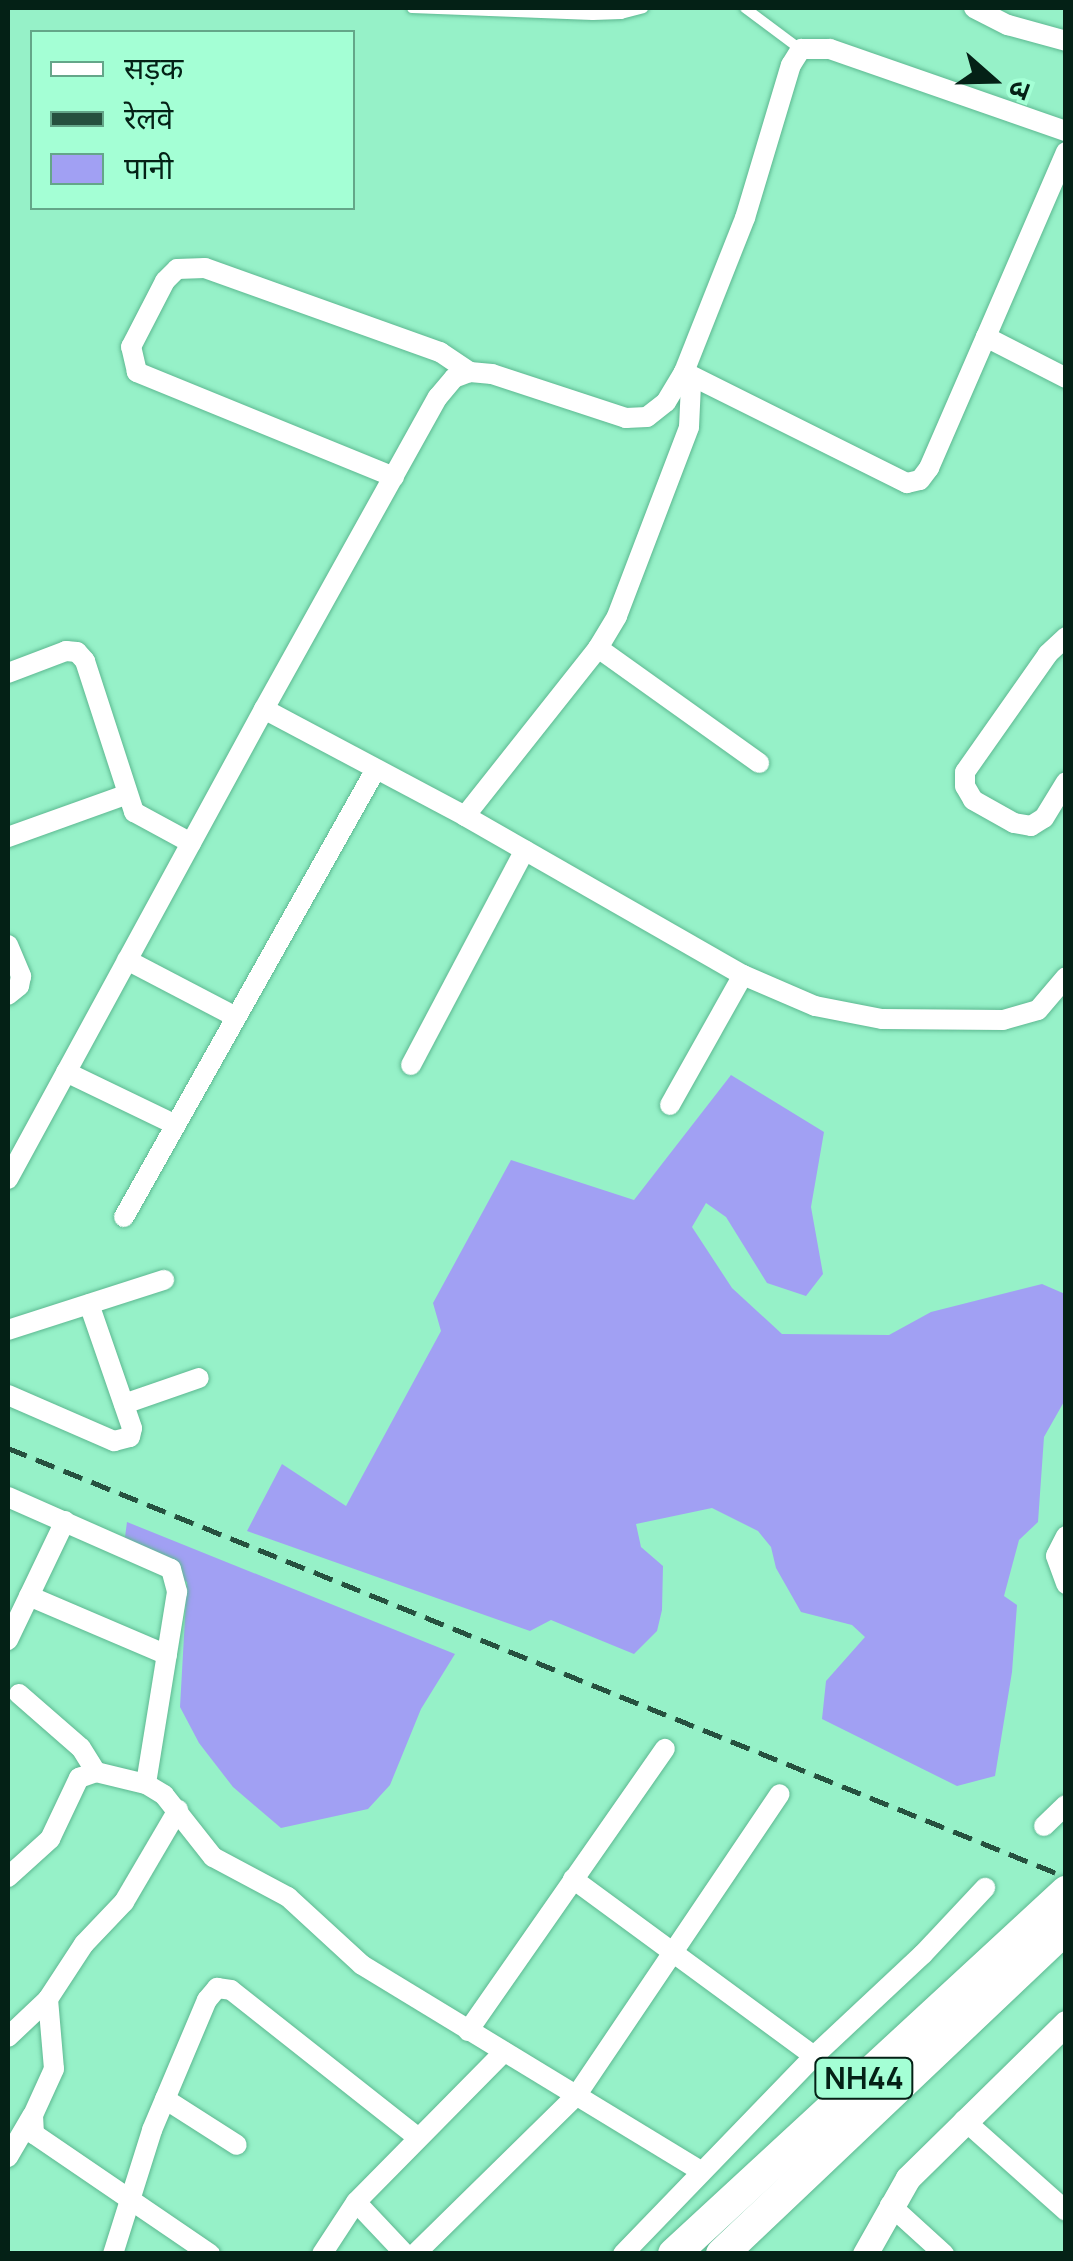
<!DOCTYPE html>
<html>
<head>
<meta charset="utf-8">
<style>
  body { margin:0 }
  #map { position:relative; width:1073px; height:2261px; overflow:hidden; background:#96f1c8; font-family:Manrope,"Noto Sans Devanagari",sans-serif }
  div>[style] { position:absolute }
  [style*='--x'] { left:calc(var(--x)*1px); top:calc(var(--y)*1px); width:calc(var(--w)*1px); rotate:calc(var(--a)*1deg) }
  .water>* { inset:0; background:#a1a0f3 }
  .roads { filter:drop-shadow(0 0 2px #5db891) drop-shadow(0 0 2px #5db891) }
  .service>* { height:10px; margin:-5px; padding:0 5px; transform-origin:5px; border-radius:5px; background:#fff }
  .minor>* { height:20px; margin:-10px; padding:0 10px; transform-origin:10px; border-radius:10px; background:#fff }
  .tertiary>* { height:25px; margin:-12.5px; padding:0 12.5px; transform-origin:12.5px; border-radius:12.5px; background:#fff }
  .trunk>* { height:32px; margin:-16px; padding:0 16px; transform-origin:16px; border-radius:16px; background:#fff }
  .rail>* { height:5px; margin-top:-2.5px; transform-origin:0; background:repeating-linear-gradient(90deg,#26513f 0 20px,transparent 0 30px) }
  span { translate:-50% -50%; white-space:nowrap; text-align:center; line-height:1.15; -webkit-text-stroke:8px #a4ffd5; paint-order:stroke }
  .shield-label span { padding:2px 8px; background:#a4ffd5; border:2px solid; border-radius:8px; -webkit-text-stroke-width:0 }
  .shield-label { font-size:30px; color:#042116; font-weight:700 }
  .frame { position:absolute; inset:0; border:10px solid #042116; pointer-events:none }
  .legend { position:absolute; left:30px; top:30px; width:325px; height:180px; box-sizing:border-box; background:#a4ffd5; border:2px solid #64a689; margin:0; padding:12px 18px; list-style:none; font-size:30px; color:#042116 }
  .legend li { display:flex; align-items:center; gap:20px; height:50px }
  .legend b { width:50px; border:2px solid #64a689 }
  .north { position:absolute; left:943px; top:30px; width:100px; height:100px; -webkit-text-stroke:8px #a4ffd5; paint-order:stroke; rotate:110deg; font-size:28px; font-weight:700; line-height:40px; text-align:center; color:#042116 }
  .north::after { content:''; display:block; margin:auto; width:35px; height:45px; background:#042116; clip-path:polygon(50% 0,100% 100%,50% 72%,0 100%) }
</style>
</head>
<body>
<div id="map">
  <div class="water">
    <div style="clip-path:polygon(731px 1075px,824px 1132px,811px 1207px,823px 1274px,806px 1296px,767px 1283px,726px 1217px,706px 1203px,692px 1227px,732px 1288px,782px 1334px,889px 1335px,931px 1312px,1042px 1284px,1065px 1294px,1065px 1400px,1044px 1437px,1038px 1522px,1019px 1540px,1004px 1596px,1017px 1605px,1012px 1672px,995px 1776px,957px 1786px,822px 1719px,826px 1681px,865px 1637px,852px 1625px,801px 1612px,776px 1568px,771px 1547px,758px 1531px,712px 1508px,636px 1524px,641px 1547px,663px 1566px,662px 1610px,657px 1631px,634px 1654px,551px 1620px,530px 1631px,247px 1531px,282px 1464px,346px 1506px,441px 1331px,433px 1303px,511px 1160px,634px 1200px)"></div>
    <div style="clip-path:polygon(127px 1522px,455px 1654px,421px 1709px,390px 1785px,368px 1809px,281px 1828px,233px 1787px,199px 1743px,180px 1707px,187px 1582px,123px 1552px)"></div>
  </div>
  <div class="roads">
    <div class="service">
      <div style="--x:412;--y:8;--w:181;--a:2.2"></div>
      <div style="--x:593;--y:15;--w:28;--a:-2"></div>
      <div style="--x:621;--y:14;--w:23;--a:-15"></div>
      <div style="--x:745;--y:8;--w:69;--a:36.7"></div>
    </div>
    <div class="minor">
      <div style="--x:974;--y:8;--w:38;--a:27"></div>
      <div style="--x:1008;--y:25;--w:60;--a:15.4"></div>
      <div style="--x:1066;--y:152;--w:202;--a:113.4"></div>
      <div style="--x:986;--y:337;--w:90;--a:27.1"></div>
      <div style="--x:394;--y:477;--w:278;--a:-157.8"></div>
      <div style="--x:137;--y:372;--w:26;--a:-103"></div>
      <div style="--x:131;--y:347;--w:74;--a:-62.7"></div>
      <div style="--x:165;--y:281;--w:17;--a:-45"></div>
      <div style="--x:177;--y:269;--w:28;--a:-2"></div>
      <div style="--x:205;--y:268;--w:250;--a:19.7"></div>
      <div style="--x:440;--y:352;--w:36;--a:34"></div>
      <div style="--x:1066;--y:637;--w:25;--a:137"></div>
      <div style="--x:1048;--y:654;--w:144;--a:125.1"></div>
      <div style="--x:965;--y:772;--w:14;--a:90"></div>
      <div style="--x:965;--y:786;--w:16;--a:60"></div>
      <div style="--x:973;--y:800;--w:47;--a:29.3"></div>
      <div style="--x:1014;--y:823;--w:17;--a:10"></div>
      <div style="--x:1031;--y:826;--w:15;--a:-32"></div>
      <div style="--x:1044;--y:818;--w:42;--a:-58.6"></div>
      <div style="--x:598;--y:648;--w:198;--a:35.5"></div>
      <div style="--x:8;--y:673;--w:62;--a:-20.8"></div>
      <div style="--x:66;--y:651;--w:11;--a:5"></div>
      <div style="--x:77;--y:652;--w:12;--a:48"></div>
      <div style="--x:85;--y:661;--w:159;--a:72"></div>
      <div style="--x:134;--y:812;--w:65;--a:28.5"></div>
      <div style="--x:264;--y:709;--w:357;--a:-60.9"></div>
      <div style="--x:438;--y:397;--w:25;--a:-50"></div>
      <div style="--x:454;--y:378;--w:17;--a:-21"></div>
      <div style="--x:470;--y:372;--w:22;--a:5"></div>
      <div style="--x:492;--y:374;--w:141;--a:18.2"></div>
      <div style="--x:626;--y:418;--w:21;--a:-3"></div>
      <div style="--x:647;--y:417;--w:24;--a:-38"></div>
      <div style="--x:666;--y:402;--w:35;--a:-59"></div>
      <div style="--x:684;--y:372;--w:249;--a:26.5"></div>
      <div style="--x:907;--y:483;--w:13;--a:-13"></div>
      <div style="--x:920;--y:480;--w:15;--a:-53"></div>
      <div style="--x:929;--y:468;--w:143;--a:-66.5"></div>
      <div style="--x:465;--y:816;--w:214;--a:-51.6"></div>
      <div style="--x:598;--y:648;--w:37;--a:-59"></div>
      <div style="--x:617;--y:616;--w:202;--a:-69.1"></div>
      <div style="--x:689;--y:427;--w:42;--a:-87.3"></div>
      <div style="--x:691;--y:385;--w:15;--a:-118"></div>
      <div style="--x:684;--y:372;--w:166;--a:-68.4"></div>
      <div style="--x:745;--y:218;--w:160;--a:-73.3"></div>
      <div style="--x:791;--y:65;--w:19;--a:-58"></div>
      <div style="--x:801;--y:49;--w:29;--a:0"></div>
      <div style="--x:830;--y:49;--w:250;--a:19.2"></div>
      <div style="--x:8;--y:837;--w:127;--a:-19.7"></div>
      <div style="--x:8;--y:945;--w:34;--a:67"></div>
      <div style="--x:21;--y:976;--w:10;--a:101"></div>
      <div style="--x:19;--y:986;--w:14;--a:141"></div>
      <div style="--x:127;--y:960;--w:123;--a:27.6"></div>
      <div style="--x:411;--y:1065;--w:243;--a:-62.1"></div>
      <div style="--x:66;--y:1072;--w:122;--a:25.7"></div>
      <div style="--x:670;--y:1105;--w:149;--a:-60.7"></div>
      <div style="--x:8;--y:1179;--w:535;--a:-61.42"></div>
      <div style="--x:264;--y:709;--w:228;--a:28"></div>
      <div style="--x:465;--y:816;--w:320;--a:29.8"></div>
      <div style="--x:743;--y:975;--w:78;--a:23.3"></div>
      <div style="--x:815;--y:1006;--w:68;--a:11"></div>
      <div style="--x:882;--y:1019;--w:121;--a:0.5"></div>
      <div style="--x:1003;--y:1020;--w:36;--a:-16"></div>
      <div style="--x:1038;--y:1010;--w:43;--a:-49.7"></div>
      <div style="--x:124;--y:1217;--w:514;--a:-60.64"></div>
      <div style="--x:8;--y:1330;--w:164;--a:-17.8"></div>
      <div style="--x:8;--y:1395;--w:116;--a:23.5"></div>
      <div style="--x:114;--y:1441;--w:16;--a:-14"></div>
      <div style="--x:130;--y:1437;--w:9;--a:-77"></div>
      <div style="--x:132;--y:1428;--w:131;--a:-109.1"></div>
      <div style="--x:124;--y:1404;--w:79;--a:-19.1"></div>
      <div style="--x:8;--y:1497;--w:178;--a:23.8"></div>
      <div style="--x:171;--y:1569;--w:24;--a:75"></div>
      <div style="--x:177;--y:1592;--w:194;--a:99.2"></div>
      <div style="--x:1066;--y:1536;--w:22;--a:117"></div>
      <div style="--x:1056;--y:1556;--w:30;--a:70"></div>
      <div style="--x:29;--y:1596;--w:150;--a:23.1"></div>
      <div style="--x:8;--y:1640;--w:132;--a:-64.4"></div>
      <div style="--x:19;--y:1694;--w:82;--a:41.1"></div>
      <div style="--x:81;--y:1748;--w:28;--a:58"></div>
      <div style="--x:1044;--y:1826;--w:30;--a:-44"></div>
      <div style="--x:8;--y:1877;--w:57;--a:-42.1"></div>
      <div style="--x:50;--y:1839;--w:68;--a:-64.6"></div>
      <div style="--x:79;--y:1778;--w:18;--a:-19"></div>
      <div style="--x:96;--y:1772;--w:51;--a:13.5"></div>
      <div style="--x:146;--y:1784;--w:21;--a:31"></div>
      <div style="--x:164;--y:1795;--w:79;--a:51.7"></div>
      <div style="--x:213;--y:1857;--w:85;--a:28.1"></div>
      <div style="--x:288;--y:1897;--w:100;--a:42.6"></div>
      <div style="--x:362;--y:1965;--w:397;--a:31.3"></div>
      <div style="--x:573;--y:1879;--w:299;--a:36.3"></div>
      <div style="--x:48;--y:1999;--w:70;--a:85.1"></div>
      <div style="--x:54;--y:2069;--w:51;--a:114.5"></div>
      <div style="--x:33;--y:2115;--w:19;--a:87"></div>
      <div style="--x:34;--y:2134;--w:213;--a:34.3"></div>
      <div style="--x:468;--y:2031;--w:344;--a:-55.1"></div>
      <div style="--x:8;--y:2037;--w:55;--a:-43.5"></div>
      <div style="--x:48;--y:1999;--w:66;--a:-56.8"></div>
      <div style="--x:84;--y:1944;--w:58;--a:-46.4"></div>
      <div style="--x:124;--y:1902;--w:107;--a:-59.6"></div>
      <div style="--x:165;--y:2099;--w:85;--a:32.6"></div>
      <div style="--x:964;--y:2120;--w:137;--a:41.7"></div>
      <div style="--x:8;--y:2157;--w:48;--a:-59.7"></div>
      <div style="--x:890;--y:2205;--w:73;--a:42.2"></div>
      <div style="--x:113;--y:2254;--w:130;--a:-72.5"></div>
      <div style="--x:152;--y:2130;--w:141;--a:-67.1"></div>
      <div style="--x:207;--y:2000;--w:16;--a:-50"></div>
      <div style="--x:217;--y:1988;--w:14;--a:8"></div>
      <div style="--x:231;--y:1990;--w:237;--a:38.3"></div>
      <div style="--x:322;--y:2254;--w:62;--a:-56.8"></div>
      <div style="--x:405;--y:2254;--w:71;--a:-133.3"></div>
      <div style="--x:356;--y:2202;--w:211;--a:-45.4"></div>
      <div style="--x:415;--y:2254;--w:226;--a:-44.5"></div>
      <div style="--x:576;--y:2096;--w:364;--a:-56"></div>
      <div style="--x:623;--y:2254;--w:275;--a:-46"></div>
      <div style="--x:814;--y:2056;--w:149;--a:-43.1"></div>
      <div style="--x:923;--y:1954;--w:91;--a:-46.8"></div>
    </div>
    <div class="tertiary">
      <div style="--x:865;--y:2254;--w:87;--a:-60.5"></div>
      <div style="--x:908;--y:2178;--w:221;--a:-44.5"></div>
    </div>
    <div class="trunk">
      <div style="--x:674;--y:2254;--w:534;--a:-42.72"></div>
      <div style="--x:722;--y:2254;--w:475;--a:-43.5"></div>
    </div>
  </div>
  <div class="rail">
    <div style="--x:8;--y:1448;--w:1142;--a:22.07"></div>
  </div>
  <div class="shield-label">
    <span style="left:864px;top:2078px">NH44</span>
  </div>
  <div class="frame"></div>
  <ul class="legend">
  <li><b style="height:12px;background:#fff"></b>सड़क</li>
  <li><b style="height:12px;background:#26513f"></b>रेलवे</li>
  <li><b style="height:28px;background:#a1a0f3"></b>पानी</li>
  </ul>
  <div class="north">उ</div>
</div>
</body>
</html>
